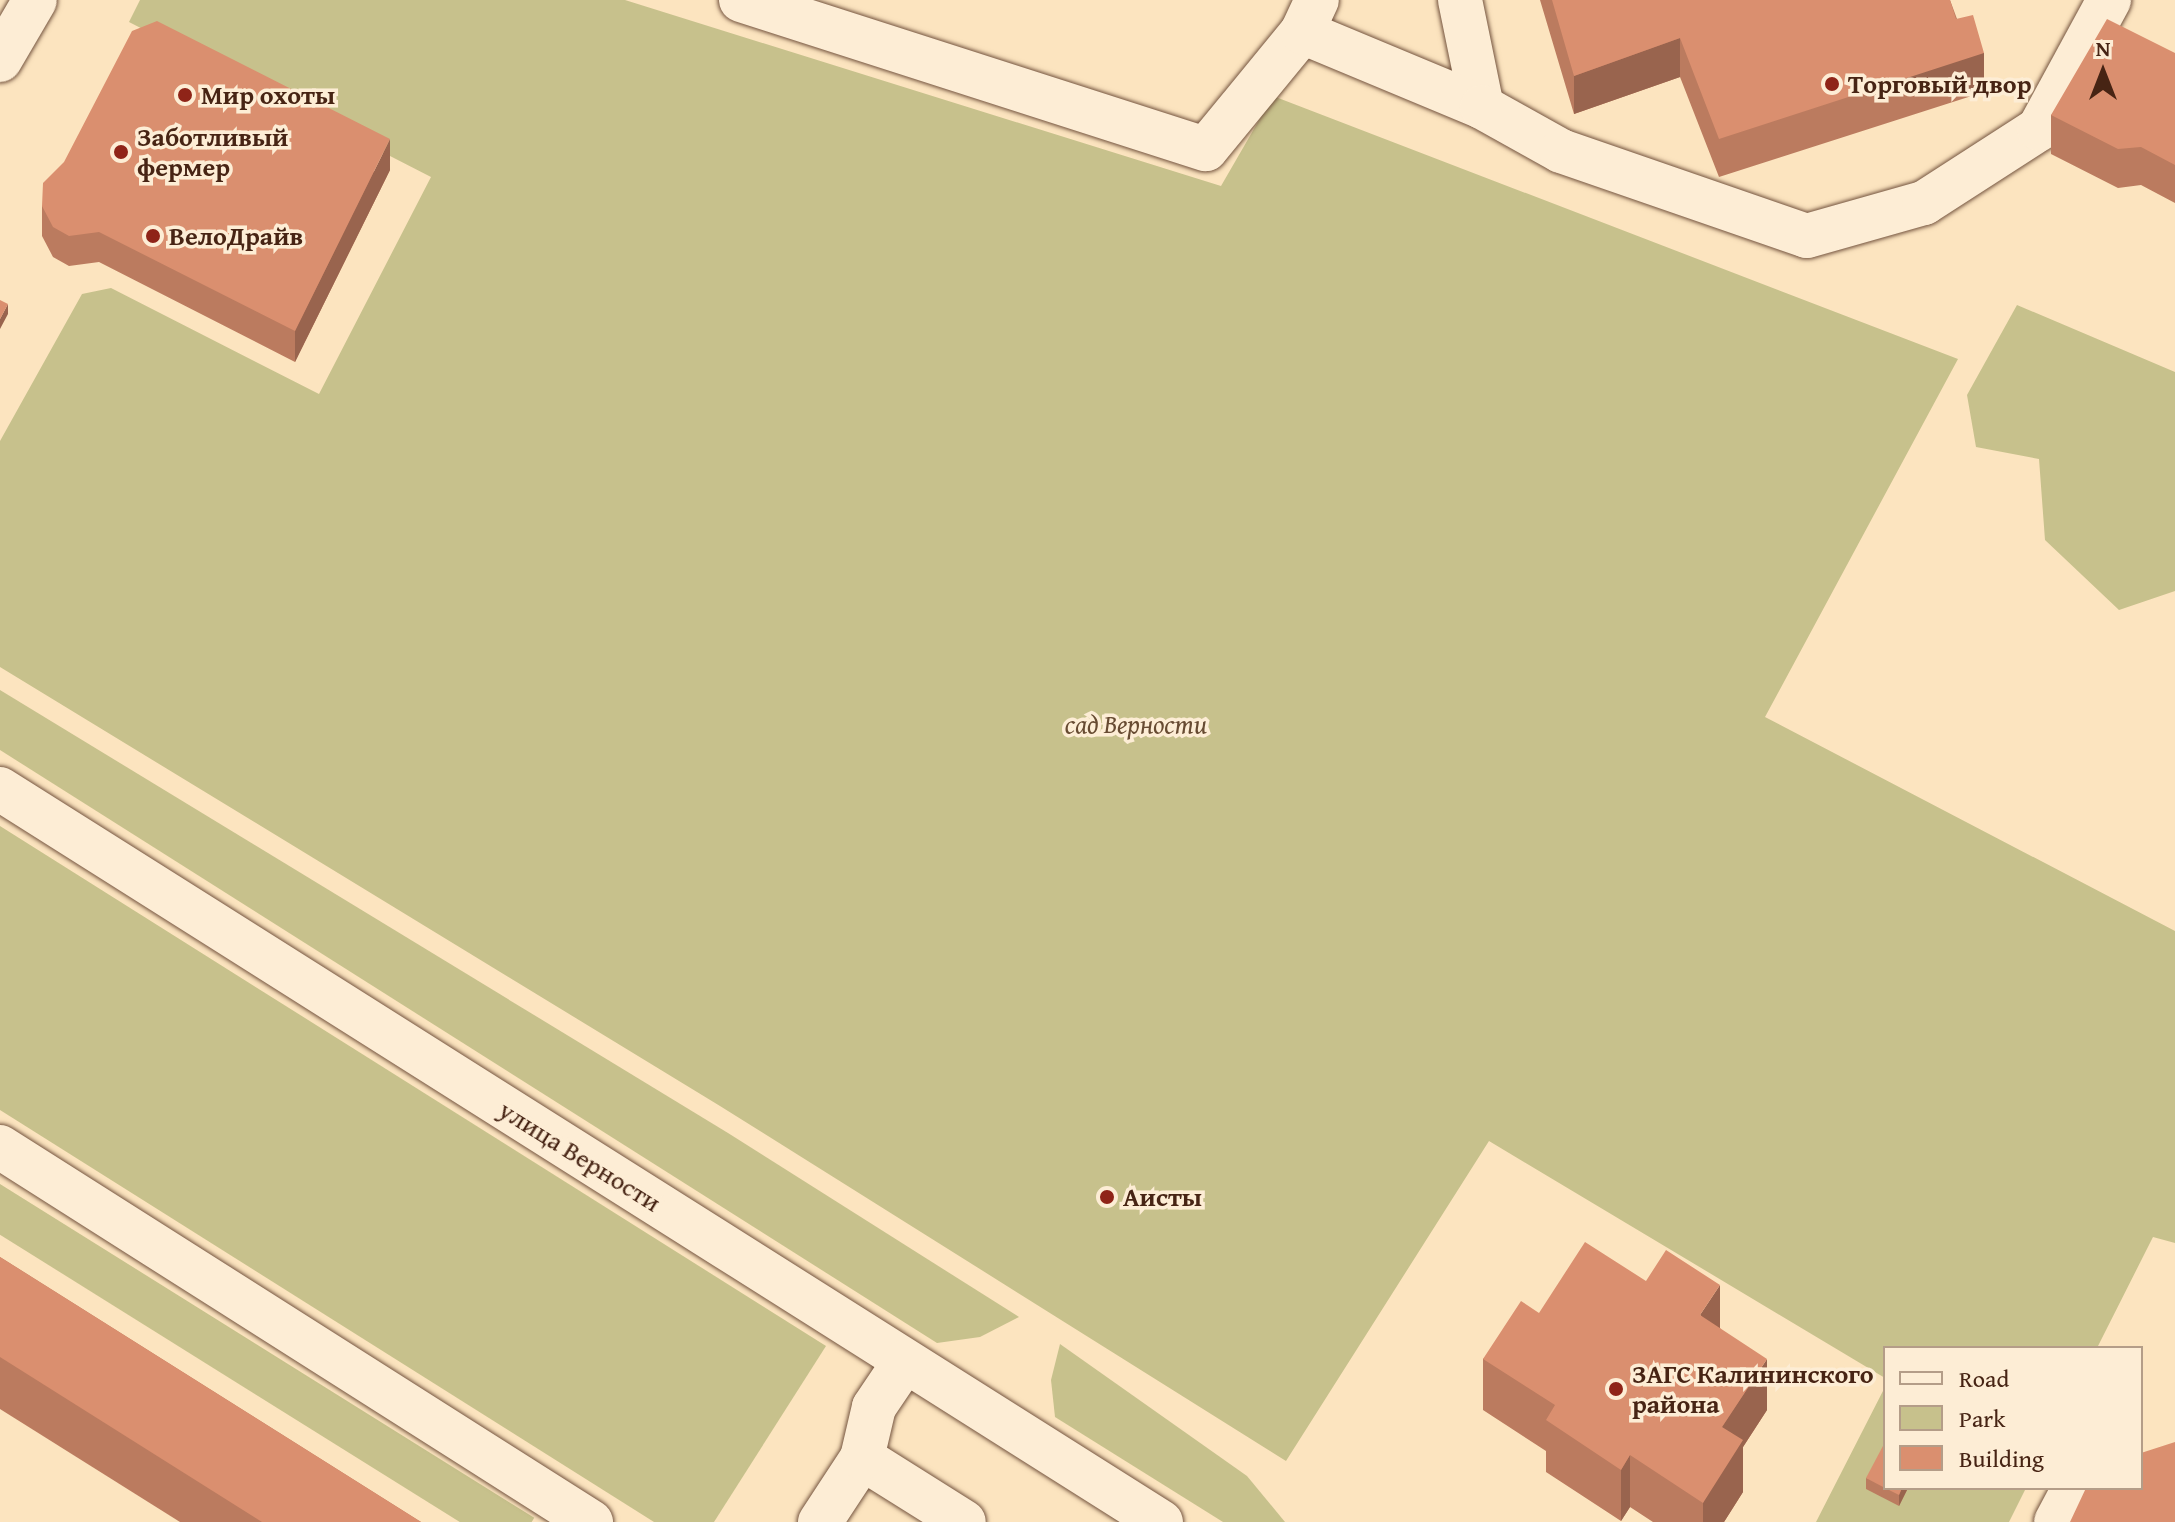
<!DOCTYPE html>
<html>
<head>
<meta charset="utf-8">
<style>
  body { margin:0 }
  #map { position:relative; width:2175px; height:1522px; overflow:hidden; background:#fce4bf; font-family:"Gentium Book Plus",serif }
  div>[style] { position:absolute }
  [style*='--x'] { left:calc(var(--x)*1px); top:calc(var(--y)*1px); width:calc(var(--w)*1px); rotate:calc(var(--a)*1deg) }
  .green>* { inset:0; background:#c7c18c; transform-origin:0 0 }
  .roads { filter:drop-shadow(0 0 2px #74543f) drop-shadow(0 0 2px #74543f) }
  .minor>* { height:44px; margin:-22px; padding:0 22px; transform-origin:22px; border-radius:22px; background:#fdedd5 }
  .wall>* { inset:0; background:#bb7b5f }
  .shaded-wall>* { inset:0; background:#99644e; transform-origin:0 0 }
  .building>* { inset:0; background:#da8f6f }
  .dots>* { width:22px; height:22px; translate:-50% -50%; box-sizing:border-box; border:4px solid #fdedd5; border-radius:50% }
  span { translate:-50% -50%; white-space:nowrap; text-align:center; line-height:1.15; -webkit-text-stroke:7px #fdedd5; paint-order:stroke }
  .poi-label { font-size:26px; color:#472414; font-weight:700 }
  .left { translate:0 -50%; text-align:left }
  .park-label { font-size:26px; color:#674b32; font-style:italic }
  .street-label { font-size:26px; color:#472414 }
  .legend { position:absolute; left:1883px; top:1346px; width:260px; height:144px; box-sizing:border-box; background:#fdedd5; border:2px solid #b49d88; margin:0; padding:10px 14px; list-style:none; font-size:24px; color:#472414 }
  .legend li { display:flex; align-items:center; gap:16px; height:40px }
  .legend b { width:40px; border:2px solid #b49d88 }
  .north { position:absolute; left:2063px; top:32px; width:80px; height:80px; -webkit-text-stroke:6px #fdedd5; paint-order:stroke; rotate:0deg; font-size:22px; font-weight:700; line-height:32px; text-align:center; color:#472414 }
  .north::after { content:''; display:block; margin:auto; width:28px; height:36px; background:#472414; clip-path:polygon(50% 0,100% 100%,50% 72%,0 100%) }
</style>
</head>
<body>
<div id="map">
  <div class="green">
    <div style="clip-path:polygon(140px 0,625px 0,1221px 186px,1273px 96px,1958px 359px,1765px 717px,2175px 931px,2175px 1243px,2153px 1237px,2097px 1348px,1885px 1348px,1885px 1378px,1489px 1141px,1286px 1461px,720px 1106px,0 667px,0 441px,82px 294px,111px 288px,319px 394px,431px 177px,129px 22px)"></div>
    <div style="clip-path:polygon(2017px 305px,2175px 372px,2175px 591px,2119px 610px,2045px 540px,2039px 459px,1976px 447px,1967px 395px)"></div>
    <div style="clip-path:polygon(0 690px,728px 1133px,1019px 1317px,980px 1337px,937px 1343px,0 750px)"></div>
    <div style="clip-path:polygon(0 826px,826px 1346px,714px 1522px,654px 1522px,0 1110px)"></div>
    <div style="left:0;top:1184px;width:630px;height:43px;rotate:32deg"></div>
    <div style="clip-path:polygon(1060px 1344px,1247px 1476px,1285px 1522px,1223px 1522px,1055px 1417px,1051px 1380px)"></div>
    <div style="clip-path:polygon(1885px 1387px,1885px 1488px,2026px 1488px,2009px 1522px,1816px 1522px)"></div>
  </div>
  <div class="roads">
    <div class="minor">
      <div style="--x:741;--y:0;--w:488;--a:17.8"></div>
      <div style="--x:1206;--y:149;--w:151;--a:-50.6"></div>
      <div style="--x:1302;--y:32;--w:35;--a:-65"></div>
      <div style="--x:1460;--y:0;--w:109;--a:78.4"></div>
      <div style="--x:1302;--y:32;--w:195;--a:22.6"></div>
      <div style="--x:1482;--y:107;--w:90;--a:29.1"></div>
      <div style="--x:1561;--y:151;--w:260;--a:19.1"></div>
      <div style="--x:1807;--y:236;--w:122;--a:-15.8"></div>
      <div style="--x:1924;--y:203;--w:137;--a:-32.8"></div>
      <div style="--x:2039;--y:129;--w:147;--a:-61.5"></div>
      <div style="--x:0;--y:60;--w:69;--a:-59.7"></div>
      <div style="--x:0;--y:789;--w:1373;--a:32.27"></div>
      <div style="--x:0;--y:1147;--w:700;--a:32.4"></div>
      <div style="--x:862;--y:1458;--w:120;--a:32.1"></div>
      <div style="--x:820;--y:1522;--w:77;--a:-56.7"></div>
      <div style="--x:862;--y:1458;--w:52;--a:-76.8"></div>
      <div style="--x:874;--y:1407;--w:55;--a:-56"></div>
      <div style="--x:2056;--y:1522;--w:38;--a:-62"></div>
    </div>
  </div>
  <div class="wall">
    <div style="clip-path:polygon(1540px 0,1950px 0,1984px 92px,1719px 177px,1680px 77px,1574px 114px)"></div>
    <div style="clip-path:polygon(2175px 53px,2175px 203px,2141px 185px,2118px 188px,2051px 154px,2051px 115px)"></div>
    <div style="clip-path:polygon(390px 170px,295px 362px,99px 262px,69px 266px,53px 257px,42px 236px,42px 206px)"></div>
    <div style="clip-path:polygon(0 1257px,421px 1522px,180px 1522px,0 1409px)"></div>
    <div style="clip-path:polygon(1539px 1313px,1720px 1328px,1767px 1410px,1743px 1447px,1743px 1492px,1724px 1522px,1653px 1522px,1630px 1507px,1621px 1521px,1546px 1472px,1546px 1451px,1483px 1410px,1483px 1359px)"></div>
    <div style="clip-path:polygon(1866px 1478px,1908px 1488px,1899px 1506px,1866px 1489px)"></div>
  </div>
  <div class="shaded-wall">
    <div style="clip-path:polygon(1680px 38px,1680px 77px,1574px 114px,1574px 76px)"></div>
    <div style="left:1984px;top:53px;width:39px;height:279px;rotate:90deg"></div>
    <div style="clip-path:polygon(390px 139px,390px 170px,295px 362px,295px 331px)"></div>
    <div style="clip-path:polygon(8px 304px,8px 314px,0 329px,0 319px)"></div>
    <div style="clip-path:polygon(1720px 1285px,1720px 1336px,1700px 1315px)"></div>
    <div style="clip-path:polygon(1767px 1359px,1767px 1410px,1743px 1447px,1743px 1492px,1724px 1522px,1703px 1522px,1703px 1503px,1722px 1427px)"></div>
    <div style="clip-path:polygon(1630px 1455px,1630px 1507px,1621px 1521px,1621px 1470px)"></div>
    <div style="clip-path:polygon(1902px 1488px,1908px 1488px,1899px 1506px,1899px 1495px)"></div>
  </div>
  <div class="building">
    <div style="clip-path:polygon(1552px 0,1950px 0,1956px 19px,1973px 15px,1984px 53px,1719px 139px,1680px 38px,1574px 76px)"></div>
    <div style="clip-path:polygon(2107px 19px,2175px 53px,2175px 165px,2141px 147px,2118px 149px,2051px 115px)"></div>
    <div style="clip-path:polygon(157px 21px,390px 139px,295px 331px,99px 232px,69px 236px,53px 227px,42px 206px,43px 183px,64px 162px,132px 31px)"></div>
    <div style="clip-path:polygon(0 300px,8px 304px,0 319px)"></div>
    <div style="clip-path:polygon(1585px 1242px,1646px 1281px,1666px 1250px,1720px 1285px,1700px 1315px,1767px 1359px,1722px 1427px,1743px 1440px,1703px 1503px,1630px 1455px,1621px 1470px,1546px 1420px,1555px 1405px,1483px 1359px,1521px 1301px,1539px 1313px)"></div>
    <div style="clip-path:polygon(0 1257px,421px 1522px,262px 1522px,0 1357px)"></div>
    <div style="clip-path:polygon(2175px 1442px,2175px 1522px,2070px 1522px,2086px 1488px,2141px 1488px,2141px 1453px)"></div>
    <div style="clip-path:polygon(1884px 1444px,1885px 1444px,1885px 1488px,1866px 1478px)"></div>
    <div style="clip-path:polygon(1885px 1488px,1902px 1488px,1899px 1495px)"></div>
  </div>
  <div class="dots">
    <div style="left:1832px;top:84px;background:#8f2418"></div>
    <div style="left:185px;top:95px;background:#8f2418"></div>
    <div style="left:121px;top:152px;background:#8f2418"></div>
    <div style="left:153px;top:236px;background:#8f2418"></div>
    <div style="left:1107px;top:1197px;background:#8f2418"></div>
    <div style="left:1616px;top:1389px;background:#8f2418"></div>
  </div>
  <div class="poi-label">
    <span class="left" style="left:1848px;top:84px">Торговый двор</span>
    <span class="left" style="left:201px;top:95px">Мир охоты</span>
    <span class="left" style="left:137px;top:152px">Заботливый<br>фермер</span>
    <span class="left" style="left:169px;top:236px">ВелоДрайв</span>
    <span class="left" style="left:1123px;top:1197px">Аисты</span>
    <span class="left" style="left:1632px;top:1389px">ЗАГС Калининского<br>района</span>
  </div>
  <div class="park-label">
    <span style="left:1136px;top:724px">сад Верности</span>
  </div>
  <div class="street-label">
    <span style="left:580px;top:1156px;rotate:32deg">улица Верности</span>
  </div>
  <ul class="legend">
  <li><b style="height:10px;background:#fdedd5"></b>Road</li>
  <li><b style="height:22px;background:#c7c18c"></b>Park</li>
  <li><b style="height:22px;background:#da8f6f"></b>Building</li>
  </ul>
  <div class="north">N</div>
</div>
</body>
</html>
